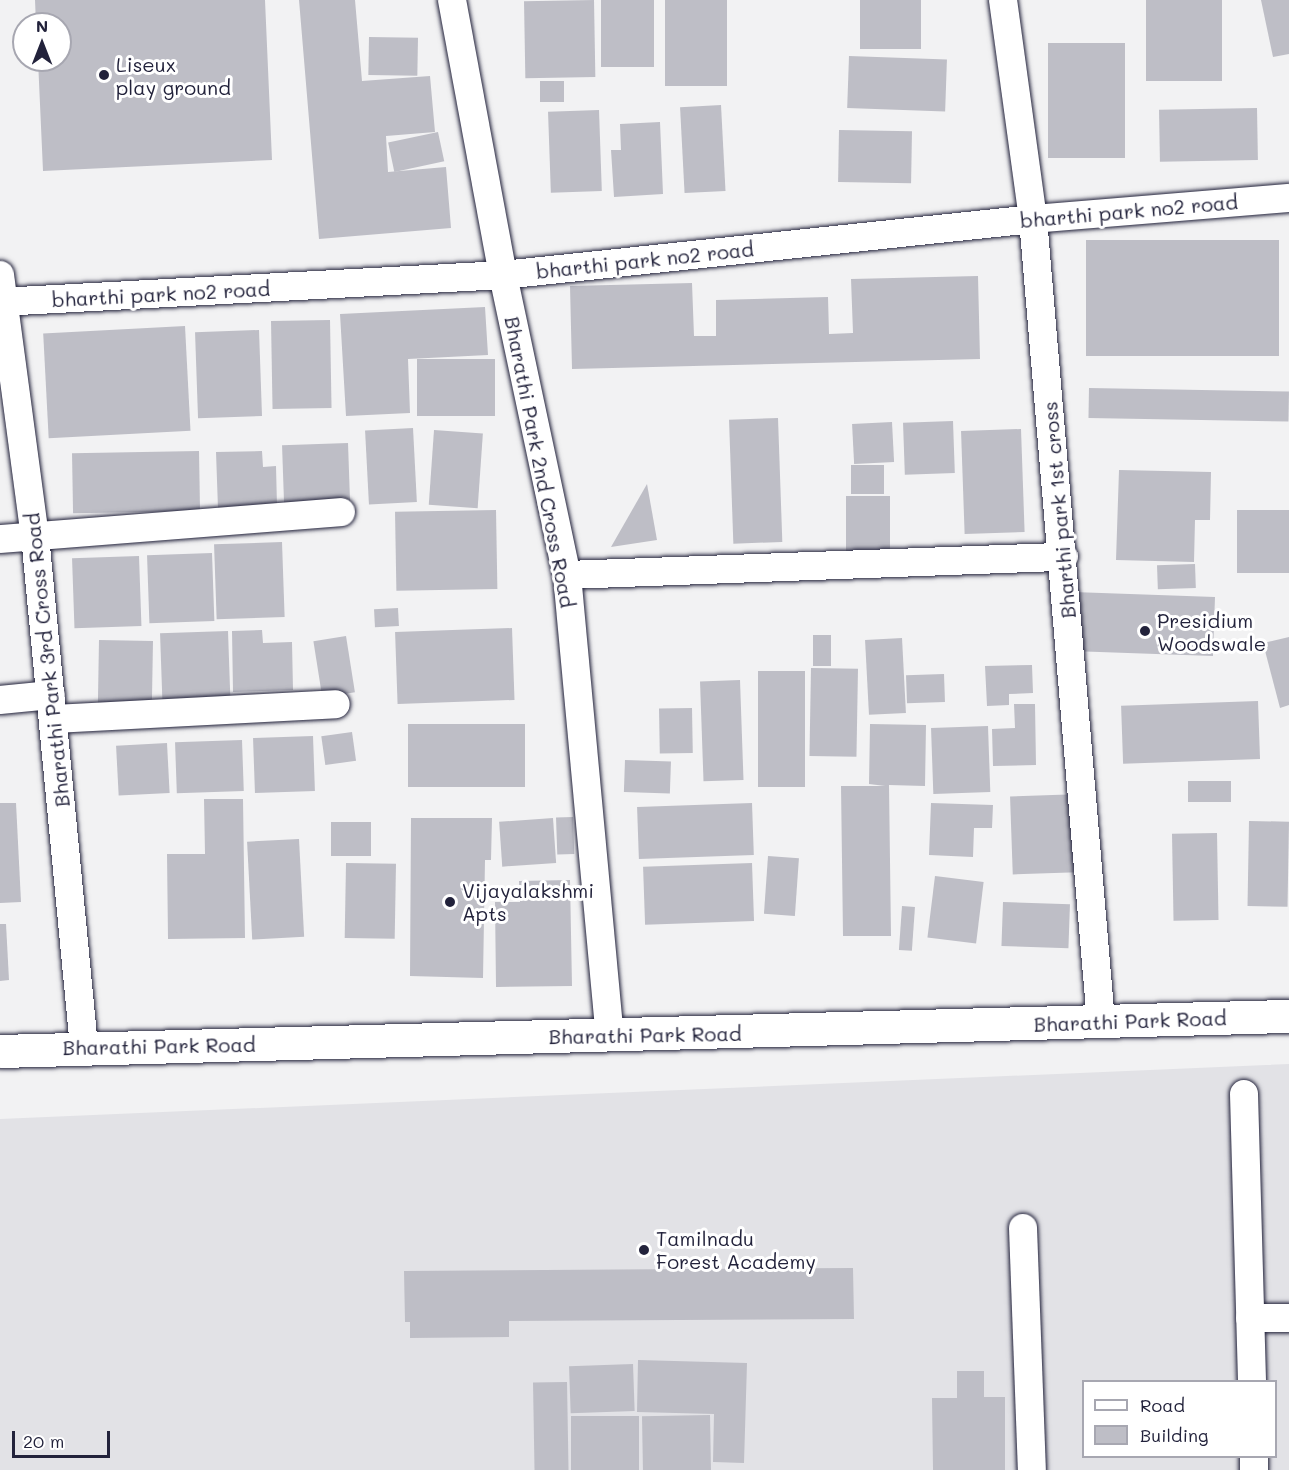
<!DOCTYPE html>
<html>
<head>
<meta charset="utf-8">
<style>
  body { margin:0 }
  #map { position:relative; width:1289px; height:1470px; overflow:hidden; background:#f2f2f3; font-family:Mali,sans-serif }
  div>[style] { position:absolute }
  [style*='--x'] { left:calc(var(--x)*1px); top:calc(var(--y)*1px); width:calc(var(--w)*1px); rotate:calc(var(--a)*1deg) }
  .built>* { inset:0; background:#e2e2e6 }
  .building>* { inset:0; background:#bebec6; transform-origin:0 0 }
  .roads { filter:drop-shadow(0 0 2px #22223b) drop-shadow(0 0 2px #22223b) }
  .minor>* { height:28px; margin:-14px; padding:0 14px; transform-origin:14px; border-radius:14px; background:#fff }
  .secondary>* { height:33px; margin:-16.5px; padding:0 16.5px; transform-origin:16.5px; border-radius:16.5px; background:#fff }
  .dots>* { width:16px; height:16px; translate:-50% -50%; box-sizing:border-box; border:3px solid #fff; border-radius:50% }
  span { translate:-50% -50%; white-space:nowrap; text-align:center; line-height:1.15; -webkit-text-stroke:6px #fff; paint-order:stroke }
  .poi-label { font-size:20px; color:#22223b }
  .left { translate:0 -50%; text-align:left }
  .street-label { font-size:20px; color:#22223b }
  .legend { position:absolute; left:1082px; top:1380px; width:195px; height:78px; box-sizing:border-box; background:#fff; border:2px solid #a7a7b1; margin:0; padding:8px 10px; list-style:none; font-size:18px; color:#22223b }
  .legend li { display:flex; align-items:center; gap:12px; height:30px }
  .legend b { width:30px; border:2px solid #a7a7b1 }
  .north { position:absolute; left:12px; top:12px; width:60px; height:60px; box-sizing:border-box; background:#fff; border:2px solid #a7a7b1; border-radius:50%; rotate:0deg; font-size:16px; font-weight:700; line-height:24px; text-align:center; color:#22223b }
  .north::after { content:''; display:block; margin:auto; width:21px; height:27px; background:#22223b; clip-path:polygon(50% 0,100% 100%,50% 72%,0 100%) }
  .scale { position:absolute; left:12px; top:1431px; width:98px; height:27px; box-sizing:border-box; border:3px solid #22223b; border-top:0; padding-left:8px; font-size:18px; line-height:21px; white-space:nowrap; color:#22223b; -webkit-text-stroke:4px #fff; paint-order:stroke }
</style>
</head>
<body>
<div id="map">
  <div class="built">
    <div style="clip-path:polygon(evenodd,1289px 1064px,1289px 1470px,0 1470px,0 1119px,1289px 1064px,1084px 1382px,1276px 1382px,1276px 1456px,1084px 1456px,1084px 1382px)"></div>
  </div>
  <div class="building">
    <div style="clip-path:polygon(35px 0,265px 0,272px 160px,43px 171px,38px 60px,60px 60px,60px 24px,36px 24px)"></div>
    <div style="clip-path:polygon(299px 0,355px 0,362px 81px,430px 76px,435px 132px,386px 136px,388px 172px,446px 167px,451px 228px,319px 239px)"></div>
    <div style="left:594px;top:0;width:77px;height:70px;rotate:89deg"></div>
    <div style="left:601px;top:0;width:53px;height:67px"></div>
    <div style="left:665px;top:0;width:62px;height:86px"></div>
    <div style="left:860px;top:0;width:61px;height:49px"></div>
    <div style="left:1146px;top:0;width:76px;height:81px"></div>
    <div style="clip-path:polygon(1261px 0,1289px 0,1289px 54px,1273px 57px)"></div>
    <div style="left:369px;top:37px;width:49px;height:38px;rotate:1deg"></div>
    <div style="left:1125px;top:43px;width:115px;height:77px;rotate:90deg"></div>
    <div style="left:849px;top:56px;width:98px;height:52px;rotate:2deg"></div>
    <div style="left:564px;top:81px;width:21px;height:24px;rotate:90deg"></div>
    <div style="left:721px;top:105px;width:86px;height:41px;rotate:87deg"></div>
    <div style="left:1257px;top:108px;width:52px;height:98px;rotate:89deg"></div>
    <div style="left:599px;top:110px;width:81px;height:51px;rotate:88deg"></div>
    <div style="clip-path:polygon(660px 122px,663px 194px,614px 197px,611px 150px,621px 150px,620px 124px)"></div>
    <div style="left:839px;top:130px;width:73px;height:52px;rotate:1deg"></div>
    <div style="left:438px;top:132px;width:30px;height:51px;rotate:78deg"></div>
    <div style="left:1279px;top:240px;width:116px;height:193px;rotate:90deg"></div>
    <div style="clip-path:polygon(978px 276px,980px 359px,572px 369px,570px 286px,692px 283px,694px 336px,716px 336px,716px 300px,828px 297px,829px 334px,853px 333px,851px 279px)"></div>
    <div style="clip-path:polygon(485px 307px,488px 355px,408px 359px,410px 413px,346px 416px,340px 314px)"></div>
    <div style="left:330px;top:320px;width:88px;height:59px;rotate:89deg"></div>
    <div style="left:185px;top:326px;width:105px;height:142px;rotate:87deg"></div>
    <div style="left:259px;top:330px;width:86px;height:64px;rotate:88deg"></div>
    <div style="left:495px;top:359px;width:57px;height:78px;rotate:90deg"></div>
    <div style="left:1089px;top:388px;width:200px;height:30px;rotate:1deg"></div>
    <div style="left:778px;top:418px;width:124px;height:49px;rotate:88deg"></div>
    <div style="left:953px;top:421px;width:52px;height:50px;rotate:88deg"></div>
    <div style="left:892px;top:422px;width:40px;height:40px;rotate:87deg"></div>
    <div style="left:413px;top:428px;width:74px;height:48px;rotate:87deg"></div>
    <div style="left:1021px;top:429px;width:103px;height:60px;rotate:88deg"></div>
    <div style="left:434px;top:430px;width:49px;height:75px;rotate:4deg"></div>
    <div style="left:348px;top:443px;width:58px;height:66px;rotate:88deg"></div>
    <div style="left:199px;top:451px;width:60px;height:127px;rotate:89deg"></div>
    <div style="clip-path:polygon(262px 451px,263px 467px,276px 466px,277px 506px,218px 509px,216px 452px)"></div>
    <div style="left:884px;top:465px;width:29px;height:33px;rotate:90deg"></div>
    <div style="clip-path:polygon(1119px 470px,1211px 472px,1210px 520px,1195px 520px,1194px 562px,1116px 560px)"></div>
    <div style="clip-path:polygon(647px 484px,657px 540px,611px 547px)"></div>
    <div style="left:846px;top:496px;width:44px;height:58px"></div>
    <div style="left:496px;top:510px;width:79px;height:101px;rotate:89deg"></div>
    <div style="left:1289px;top:510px;width:63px;height:52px;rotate:90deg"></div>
    <div style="left:282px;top:542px;width:75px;height:68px;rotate:88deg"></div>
    <div style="left:212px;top:553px;width:68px;height:65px;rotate:88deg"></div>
    <div style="left:139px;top:556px;width:70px;height:67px;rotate:88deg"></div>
    <div style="left:1195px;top:564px;width:24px;height:38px;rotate:88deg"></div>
    <div style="left:1215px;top:597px;width:59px;height:142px;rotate:92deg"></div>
    <div style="left:398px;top:608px;width:18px;height:24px;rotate:87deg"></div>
    <div style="left:512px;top:628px;width:72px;height:117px;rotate:88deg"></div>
    <div style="clip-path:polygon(262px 630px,263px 643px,292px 642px,293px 690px,233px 692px,232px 631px)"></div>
    <div style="left:228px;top:631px;width:67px;height:68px;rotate:88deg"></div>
    <div style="left:813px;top:635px;width:18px;height:31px"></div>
    <div style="left:346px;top:636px;width:57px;height:33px;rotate:81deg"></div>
    <div style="clip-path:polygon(1289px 637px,1289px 705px,1280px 708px,1263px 643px)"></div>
    <div style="left:902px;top:638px;width:75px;height:37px;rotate:87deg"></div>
    <div style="left:99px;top:640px;width:54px;height:68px;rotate:1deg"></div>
    <div style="clip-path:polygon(1032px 665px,1033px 693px,1009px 694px,1009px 705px,987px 706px,985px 666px)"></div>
    <div style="left:811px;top:668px;width:47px;height:88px;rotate:1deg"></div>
    <div style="left:758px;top:671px;width:47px;height:116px"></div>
    <div style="left:944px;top:674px;width:28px;height:38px;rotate:88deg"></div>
    <div style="left:740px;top:680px;width:100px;height:40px;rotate:88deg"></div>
    <div style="left:1258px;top:701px;width:58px;height:137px;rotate:88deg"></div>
    <div style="clip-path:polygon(1014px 704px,1035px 704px,1036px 765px,993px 766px,992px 729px,1015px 728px)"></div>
    <div style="left:692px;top:708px;width:45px;height:33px;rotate:89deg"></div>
    <div style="left:408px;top:724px;width:117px;height:63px"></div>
    <div style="clip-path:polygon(870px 724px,926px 725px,925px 786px,889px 785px,891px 936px,843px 936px,841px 786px,885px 786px,869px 784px)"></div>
    <div style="left:988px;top:726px;width:66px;height:57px;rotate:88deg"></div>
    <div style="left:352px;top:732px;width:29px;height:31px;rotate:82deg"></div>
    <div style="left:313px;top:736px;width:55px;height:60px;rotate:88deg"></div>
    <div style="left:242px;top:740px;width:51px;height:67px;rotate:88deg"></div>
    <div style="left:167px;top:743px;width:50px;height:51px;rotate:87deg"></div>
    <div style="left:625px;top:760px;width:46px;height:32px;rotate:2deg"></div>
    <div style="left:1231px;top:781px;width:21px;height:43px;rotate:90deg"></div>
    <div style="left:1082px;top:794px;width:78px;height:72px;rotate:88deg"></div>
    <div style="clip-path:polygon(204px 799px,243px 799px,245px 938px,168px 939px,167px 854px,205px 854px)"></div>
    <div style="clip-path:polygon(0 803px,16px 803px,21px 902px,0 903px)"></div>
    <div style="left:752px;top:803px;width:52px;height:115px;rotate:88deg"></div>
    <div style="clip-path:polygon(931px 803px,993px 805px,992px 828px,974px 828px,973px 857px,929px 855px)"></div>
    <div style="left:573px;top:817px;width:37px;height:17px;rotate:88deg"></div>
    <div style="clip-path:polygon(411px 818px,492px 818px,491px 860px,485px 860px,483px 978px,410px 976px)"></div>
    <div style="left:553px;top:818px;width:45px;height:54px;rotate:86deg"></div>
    <div style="left:1249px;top:821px;width:40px;height:85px;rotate:1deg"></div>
    <div style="left:331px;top:822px;width:40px;height:34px"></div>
    <div style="left:1217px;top:833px;width:87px;height:45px;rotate:89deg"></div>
    <div style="left:299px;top:839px;width:98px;height:52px;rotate:87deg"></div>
    <div style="left:768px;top:856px;width:31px;height:58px;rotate:4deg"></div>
    <div style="left:346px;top:863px;width:50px;height:75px;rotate:1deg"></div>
    <div style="left:752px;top:863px;width:58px;height:109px;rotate:88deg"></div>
    <div style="left:935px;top:876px;width:49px;height:62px;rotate:7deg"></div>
    <div style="clip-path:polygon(570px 880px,572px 986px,496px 987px,495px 902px,520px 902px,519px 881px)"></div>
    <div style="left:1003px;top:902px;width:67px;height:44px;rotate:2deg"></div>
    <div style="left:902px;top:906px;width:13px;height:44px;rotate:4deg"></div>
    <div style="clip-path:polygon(0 924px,6px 924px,9px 980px,0 981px)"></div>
    <div style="clip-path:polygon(853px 1268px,854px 1319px,509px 1321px,509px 1337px,410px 1338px,410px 1322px,405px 1322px,404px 1271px)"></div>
    <div style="clip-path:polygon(638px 1360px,747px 1363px,744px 1463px,713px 1462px,714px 1414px,637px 1412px)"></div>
    <div style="left:633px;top:1364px;width:47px;height:64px;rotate:88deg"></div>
    <div style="clip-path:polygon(957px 1371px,984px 1371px,984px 1397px,1005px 1397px,1005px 1470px,933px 1470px,932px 1398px,957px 1398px)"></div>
    <div style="left:567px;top:1382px;width:88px;height:34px;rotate:89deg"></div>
    <div style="left:710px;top:1415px;width:55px;height:68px;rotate:89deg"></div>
    <div style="left:571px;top:1416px;width:68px;height:54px"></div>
  </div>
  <div class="roads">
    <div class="minor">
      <div style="--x:452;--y:0;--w:280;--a:79.5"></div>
      <div style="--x:503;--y:275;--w:307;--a:78"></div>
      <div style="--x:567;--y:575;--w:463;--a:84.7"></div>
      <div style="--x:1003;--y:0;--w:221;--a:82.2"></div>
      <div style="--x:1033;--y:219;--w:806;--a:85.16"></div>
      <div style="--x:0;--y:275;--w:263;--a:82.4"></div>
      <div style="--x:35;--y:536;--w:513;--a:84.52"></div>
      <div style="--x:0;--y:302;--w:504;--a:-3.07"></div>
      <div style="--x:503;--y:275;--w:533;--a:-6.03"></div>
      <div style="--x:1033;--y:219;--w:257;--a:-4.7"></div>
      <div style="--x:0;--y:539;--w:342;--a:-4.5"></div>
      <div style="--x:567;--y:575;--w:497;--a:-2.1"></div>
      <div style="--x:0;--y:700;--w:51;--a:-5.6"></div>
      <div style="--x:54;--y:719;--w:282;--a:-3"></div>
      <div style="--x:1244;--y:1094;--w:288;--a:88.4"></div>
      <div style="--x:1023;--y:1228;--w:242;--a:87.9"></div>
      <div style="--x:1250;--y:1318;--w:39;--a:0"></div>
      <div style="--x:1254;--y:1456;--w:14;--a:90"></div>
    </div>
    <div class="secondary">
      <div style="--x:0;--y:1051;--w:1289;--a:-1.56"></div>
    </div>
  </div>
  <div class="dots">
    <div style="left:104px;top:75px;background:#22223b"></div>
    <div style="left:1145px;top:631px;background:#22223b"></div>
    <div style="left:450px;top:902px;background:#22223b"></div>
    <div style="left:644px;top:1250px;background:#22223b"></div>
  </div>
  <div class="poi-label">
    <span class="left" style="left:116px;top:76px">Liseux<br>play ground</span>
    <span class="left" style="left:1157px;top:632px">Presidium<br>Woodswale</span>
    <span class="left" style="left:462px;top:902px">Vijayalakshmi<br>Apts</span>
    <span class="left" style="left:656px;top:1250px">Tamilnadu<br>Forest Academy</span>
  </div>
  <div class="street-label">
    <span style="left:1129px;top:211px;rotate:-5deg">bharthi park no2 road</span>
    <span style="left:645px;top:260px;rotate:-6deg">bharthi park no2 road</span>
    <span style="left:161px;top:294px;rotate:-3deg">bharthi park no2 road</span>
    <span style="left:540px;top:462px;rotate:79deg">Bharathi Park 2nd Cross Road</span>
    <span style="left:1059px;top:510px;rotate:-95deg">Bharthi park 1st cross</span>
    <span style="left:47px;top:660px;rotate:-96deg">Bharathi Park 3rd Cross Road</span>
    <span style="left:1130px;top:1021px;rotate:-2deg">Bharathi Park Road</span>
    <span style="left:645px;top:1035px;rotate:-1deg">Bharathi Park Road</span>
    <span style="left:159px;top:1046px;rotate:-1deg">Bharathi Park Road</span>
  </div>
  <ul class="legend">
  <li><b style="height:8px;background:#fff"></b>Road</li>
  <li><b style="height:16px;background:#bebec6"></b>Building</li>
  </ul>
  <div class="north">N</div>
  <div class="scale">20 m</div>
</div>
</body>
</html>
